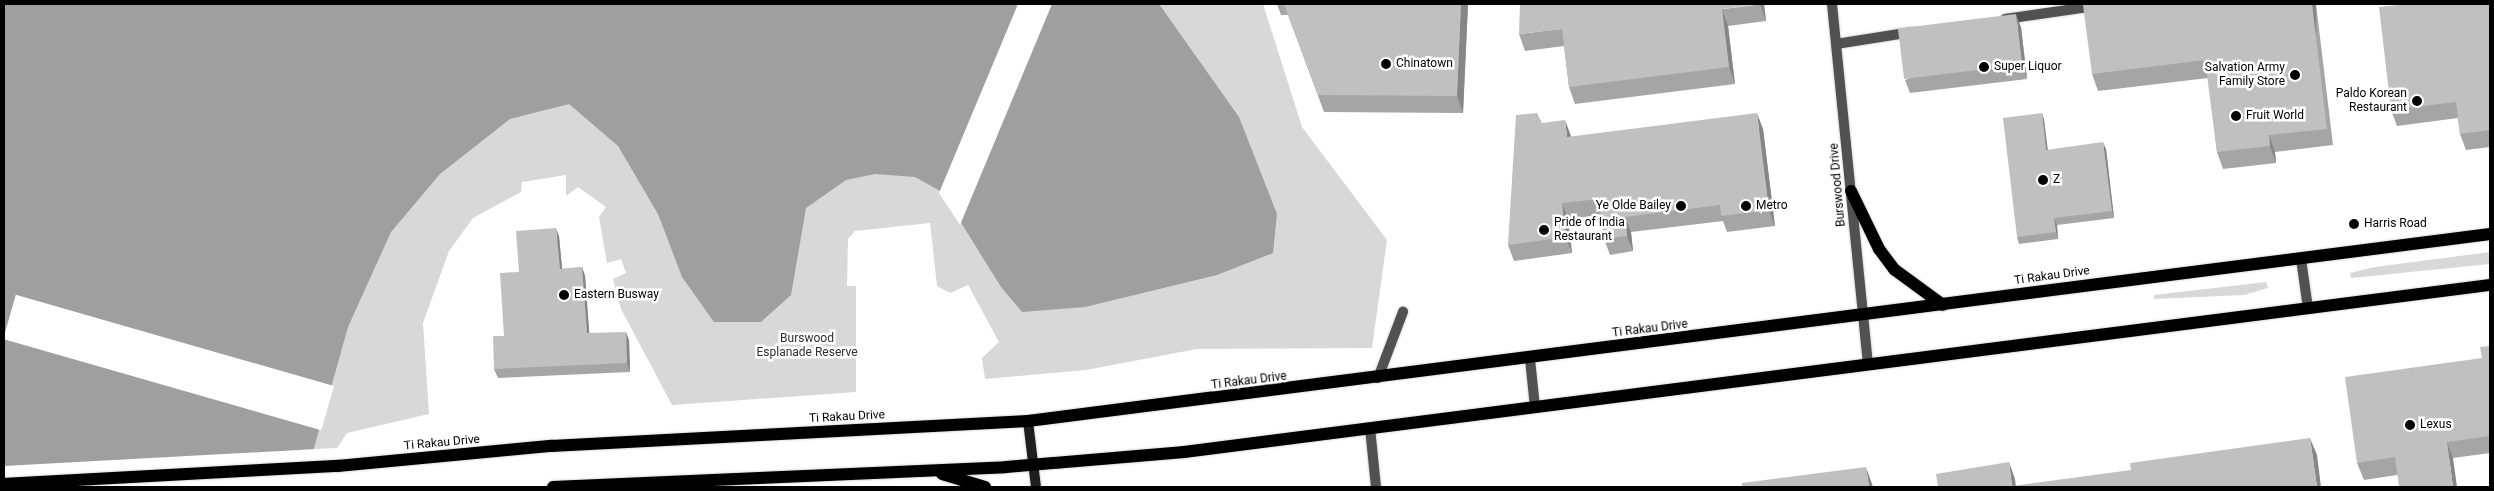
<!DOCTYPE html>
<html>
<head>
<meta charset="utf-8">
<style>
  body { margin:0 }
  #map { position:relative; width:2494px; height:491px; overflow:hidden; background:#fff; font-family:Roboto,sans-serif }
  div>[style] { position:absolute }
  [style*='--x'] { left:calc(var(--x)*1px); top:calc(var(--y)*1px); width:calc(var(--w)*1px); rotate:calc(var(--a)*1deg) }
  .green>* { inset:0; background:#d8d8d8 }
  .water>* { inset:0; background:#9f9f9f }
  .pier>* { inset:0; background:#fff; transform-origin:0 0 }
  .roads { filter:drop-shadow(0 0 1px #dbdbdb) drop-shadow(0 0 1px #dbdbdb) }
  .service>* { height:10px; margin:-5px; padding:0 5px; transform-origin:5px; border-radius:5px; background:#515151 }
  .tertiary>* { height:10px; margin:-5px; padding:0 5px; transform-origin:5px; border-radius:5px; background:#515151 }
  .secondary>* { height:10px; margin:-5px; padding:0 5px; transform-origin:5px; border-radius:5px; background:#1e1e1e }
  .primary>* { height:12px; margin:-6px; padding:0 6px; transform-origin:6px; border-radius:6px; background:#000 }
  .wall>* { inset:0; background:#a5a5a5 }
  .shaded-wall>* { inset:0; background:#868686; transform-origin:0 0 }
  .building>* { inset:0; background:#c0c0c0; transform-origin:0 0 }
  .dots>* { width:14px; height:14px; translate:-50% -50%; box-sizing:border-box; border:2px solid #fff; border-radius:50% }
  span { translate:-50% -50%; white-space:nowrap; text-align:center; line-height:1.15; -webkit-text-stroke:5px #fff; paint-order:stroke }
  .poi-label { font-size:12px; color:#000 }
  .left { translate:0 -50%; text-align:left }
  .right { translate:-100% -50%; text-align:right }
  .street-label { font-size:12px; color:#000 }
  .park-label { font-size:12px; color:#2f2f2f }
  .frame { position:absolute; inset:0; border:5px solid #000; pointer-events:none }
</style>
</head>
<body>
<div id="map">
  <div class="green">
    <div style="clip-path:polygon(4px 4px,1263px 4px,1302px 127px,1387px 240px,1372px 348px,1197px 349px,1086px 370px,985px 379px,982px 358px,999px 342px,968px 285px,950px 293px,937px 286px,930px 223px,855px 231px,848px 239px,847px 286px,856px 286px,856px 392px,672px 405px,621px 309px,613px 279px,626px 273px,621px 259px,607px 263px,599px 217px,606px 207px,578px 187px,566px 196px,566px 175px,522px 182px,521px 192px,473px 218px,449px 251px,423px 323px,429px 414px,347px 433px,337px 448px,314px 449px,303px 487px)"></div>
    <div style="clip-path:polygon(2490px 252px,2490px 264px,2351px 278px,2350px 273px,2375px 267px)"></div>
    <div style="clip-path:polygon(2266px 282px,2268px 288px,2244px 295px,2154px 299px,2154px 295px)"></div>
  </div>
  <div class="water">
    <div style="clip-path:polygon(4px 4px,1159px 4px,1239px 117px,1277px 214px,1273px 253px,1217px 275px,1085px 307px,1022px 312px,1001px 287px,942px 192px,915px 177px,875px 174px,846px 180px,806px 208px,791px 295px,761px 322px,714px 322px,682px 277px,658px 214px,618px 146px,569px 104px,510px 119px,440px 174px,391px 232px,348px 327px,303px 487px,4px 487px)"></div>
  </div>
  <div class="pier">
    <div style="clip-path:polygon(1018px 4px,1052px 4px,960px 225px,939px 193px)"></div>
    <div style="left:334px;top:386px;width:46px;height:331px;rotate:106deg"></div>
    <div style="clip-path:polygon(316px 449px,305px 487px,4px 487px,4px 466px)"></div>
  </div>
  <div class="roads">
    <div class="service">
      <div style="--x:2005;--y:19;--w:105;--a:-8.2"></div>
      <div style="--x:1836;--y:44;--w:77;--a:-9"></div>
      <div style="--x:2301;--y:259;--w:49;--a:81.9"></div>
      <div style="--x:1530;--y:359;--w:48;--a:84.1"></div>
      <div style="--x:1378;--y:378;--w:71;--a:-69.3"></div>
      <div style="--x:1370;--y:428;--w:59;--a:84.2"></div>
    </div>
    <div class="tertiary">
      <div style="--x:1832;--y:4;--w:362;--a:84.3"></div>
    </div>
    <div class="secondary">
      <div style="--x:1028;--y:421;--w:66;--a:83.1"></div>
    </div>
    <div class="primary">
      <div style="--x:1851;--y:191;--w:64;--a:64.2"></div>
      <div style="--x:1879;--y:249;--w:26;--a:53"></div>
      <div style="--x:1895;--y:270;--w:59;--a:36.1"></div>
      <div style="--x:942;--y:474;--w:45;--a:16.8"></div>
      <div style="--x:4;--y:484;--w:334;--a:-3.1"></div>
      <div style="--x:338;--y:466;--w:214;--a:-5.4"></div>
      <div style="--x:551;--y:446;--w:478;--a:-3"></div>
      <div style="--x:1028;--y:421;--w:1474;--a:-7.29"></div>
      <div style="--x:553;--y:487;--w:453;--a:-2.5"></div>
      <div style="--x:1006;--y:467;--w:179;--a:-4.8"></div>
      <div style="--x:1184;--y:452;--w:1317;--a:-7.29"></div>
    </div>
  </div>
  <div class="wall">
    <div style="clip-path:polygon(1277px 4px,1468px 4px,1463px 113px,1324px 112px,1288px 15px,1281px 15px)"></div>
    <div style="clip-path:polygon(1764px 4px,1766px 21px,1728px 26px,1735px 84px,1575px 104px,1569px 87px,1564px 46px,1525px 51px,1519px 34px)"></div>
    <div style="clip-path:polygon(2316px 4px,2333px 145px,2275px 152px,2276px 163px,2223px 169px,2217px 152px,2208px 78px,2098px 91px,2092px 74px)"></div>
    <div style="clip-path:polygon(2490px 4px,2490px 147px,2466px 150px,2460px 134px,2458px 118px,2397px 126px,2391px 110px)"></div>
    <div style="clip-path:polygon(2021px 27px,2027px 79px,1910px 93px,1905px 80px)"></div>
    <div style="clip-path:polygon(2042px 113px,2044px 120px,2048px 150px,2106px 149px,2114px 218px,2057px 225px,2058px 239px,2019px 244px,2017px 237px)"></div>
    <div style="clip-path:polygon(1542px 123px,1571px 137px,1763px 129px,1775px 226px,1727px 232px,1723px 221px,1631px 232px,1633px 251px,1610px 255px,1604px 239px,1601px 215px,1568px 219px,1572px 253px,1514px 261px,1508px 245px)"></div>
    <div style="clip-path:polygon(559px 236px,562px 269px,582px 267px,585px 276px,589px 333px,629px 340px,630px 372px,498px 378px,494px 369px,504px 336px,519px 272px)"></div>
    <div style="clip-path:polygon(2490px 346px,2490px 453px,2453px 458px,2397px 475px,2364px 480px,2357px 463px,2482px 358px)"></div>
  </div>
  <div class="shaded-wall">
    <div style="clip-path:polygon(1461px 4px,1468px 4px,1463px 113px,1457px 96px)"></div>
    <div style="clip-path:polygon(1760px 4px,1764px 4px,1766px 21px)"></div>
    <div style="left:2312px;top:4px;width:4px;height:126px"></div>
    <div style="clip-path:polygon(1722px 9px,1728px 26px,1735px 84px,1729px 67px)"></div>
    <div style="clip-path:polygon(2016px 14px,2021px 27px,2027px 79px,2022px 65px)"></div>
    <div style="clip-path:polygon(1757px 113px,1763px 129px,1775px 226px,1769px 210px)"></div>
    <div style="clip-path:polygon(2042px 113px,2044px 120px,2048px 156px,2046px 150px)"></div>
    <div style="clip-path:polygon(1565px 120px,1571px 136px,1573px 153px,1567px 137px)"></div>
    <div style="clip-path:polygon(2269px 135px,2275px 152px,2276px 163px,2270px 146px)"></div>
    <div style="clip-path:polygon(2103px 142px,2106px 149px,2114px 218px,2112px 211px)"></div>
    <div style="clip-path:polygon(1562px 203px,1568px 219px,1572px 253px,1566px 237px)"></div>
    <div style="clip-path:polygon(1625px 217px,1631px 232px,1633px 251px,1627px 236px)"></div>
    <div style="clip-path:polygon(2054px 218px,2057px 225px,2058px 239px,2056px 232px)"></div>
    <div style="clip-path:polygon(556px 228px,559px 236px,563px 278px,560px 269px)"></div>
    <div style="clip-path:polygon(582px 267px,585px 276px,590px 342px,587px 333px)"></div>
    <div style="clip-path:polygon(626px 332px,629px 340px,630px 372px,627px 363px)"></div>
    <div style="clip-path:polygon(2310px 438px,2317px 455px,2321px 487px,2317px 487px)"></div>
    <div style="clip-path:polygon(2447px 442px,2453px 458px,2457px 487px,2453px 487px)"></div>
    <div style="clip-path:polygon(2009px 462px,2015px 479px,2016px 487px,2012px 486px)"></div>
    <div style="clip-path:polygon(1866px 467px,1872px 484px,1873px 487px,1869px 487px)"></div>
  </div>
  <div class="building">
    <div style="clip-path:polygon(1284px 4px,1461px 4px,1457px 96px,1318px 95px)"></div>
    <div style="clip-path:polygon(1520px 4px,1760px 4px,1722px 9px,1729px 67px,1569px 87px,1562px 29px,1519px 34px)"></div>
    <div style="clip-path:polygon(2093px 4px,2312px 4px,2327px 129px,2269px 135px,2270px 146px,2217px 152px,2205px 60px,2092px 74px,2083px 5px)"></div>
    <div style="clip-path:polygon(2408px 4px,2490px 4px,2490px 130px,2460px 134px,2456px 102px,2391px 110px,2379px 7px)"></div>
    <div style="left:2016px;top:14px;width:51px;height:119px;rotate:83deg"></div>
    <div style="clip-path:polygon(1537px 113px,1542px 123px,1565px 120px,1567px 137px,1757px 113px,1769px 210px,1721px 216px,1720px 205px,1625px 217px,1627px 236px,1604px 239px,1599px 199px,1562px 203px,1566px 237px,1508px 245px,1516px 115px)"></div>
    <div style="clip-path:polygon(2042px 113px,2046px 150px,2103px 142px,2112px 211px,2054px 218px,2056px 232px,2017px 237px,2003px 118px)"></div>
    <div style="clip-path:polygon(556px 228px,560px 269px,582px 267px,587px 333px,626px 332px,627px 363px,494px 369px,493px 336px,504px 336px,500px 273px,519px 272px,516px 231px)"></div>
    <div style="clip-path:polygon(2490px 346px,2490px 436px,2447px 442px,2453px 487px,2399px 487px,2395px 457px,2357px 463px,2345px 377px,2482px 358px,2480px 347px)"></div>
    <div style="clip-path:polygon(2310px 438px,2317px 487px,1938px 487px,1936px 474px,2009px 462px,2012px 486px,2131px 470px,2130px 463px)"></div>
    <div style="clip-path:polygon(1866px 467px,1869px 487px,1742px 487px,1742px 483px)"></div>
  </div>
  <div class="dots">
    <div style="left:1386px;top:64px;background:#000"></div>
    <div style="left:1984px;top:67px;background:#000"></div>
    <div style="left:2295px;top:75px;background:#000"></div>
    <div style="left:2417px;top:101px;background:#000"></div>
    <div style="left:2236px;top:116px;background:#000"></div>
    <div style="left:2043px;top:180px;background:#000"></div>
    <div style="left:1681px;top:206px;background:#000"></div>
    <div style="left:1746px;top:206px;background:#000"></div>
    <div style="left:2354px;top:224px;background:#000"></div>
    <div style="left:1544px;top:230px;background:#000"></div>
    <div style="left:564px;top:295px;background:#000"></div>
    <div style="left:2410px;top:425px;background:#000"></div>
  </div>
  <div class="poi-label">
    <span class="left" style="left:1396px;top:64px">Chinatown</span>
    <span class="left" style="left:1994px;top:67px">Super Liquor</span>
    <span class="right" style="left:2285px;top:75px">Salvation Army<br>Family Store</span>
    <span class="right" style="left:2407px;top:101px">Paldo Korean<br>Restaurant</span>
    <span class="left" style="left:2246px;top:116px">Fruit World</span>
    <span class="left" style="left:2053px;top:180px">Z</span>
    <span class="right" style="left:1671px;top:206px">Ye Olde Bailey</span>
    <span class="left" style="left:1756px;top:206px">Metro</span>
    <span class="left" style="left:1554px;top:230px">Pride of India<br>Restaurant</span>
    <span class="left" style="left:2364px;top:224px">Harris Road</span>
    <span class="left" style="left:574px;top:295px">Eastern Busway</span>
    <span class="left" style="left:2420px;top:425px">Lexus</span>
  </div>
  <div class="street-label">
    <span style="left:1838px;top:185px;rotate:-95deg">Burswood Drive</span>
    <span style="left:2052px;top:276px;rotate:-8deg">Ti Rakau Drive</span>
    <span style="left:1650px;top:329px;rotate:-7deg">Ti Rakau Drive</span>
    <span style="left:1249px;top:381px;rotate:-7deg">Ti Rakau Drive</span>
    <span style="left:847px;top:417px;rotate:-3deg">Ti Rakau Drive</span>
    <span style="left:442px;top:443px;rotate:-5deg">Ti Rakau Drive</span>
  </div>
  <div class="park-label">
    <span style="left:807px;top:346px">Burswood<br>Esplanade Reserve</span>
  </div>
  <div class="frame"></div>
</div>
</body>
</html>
